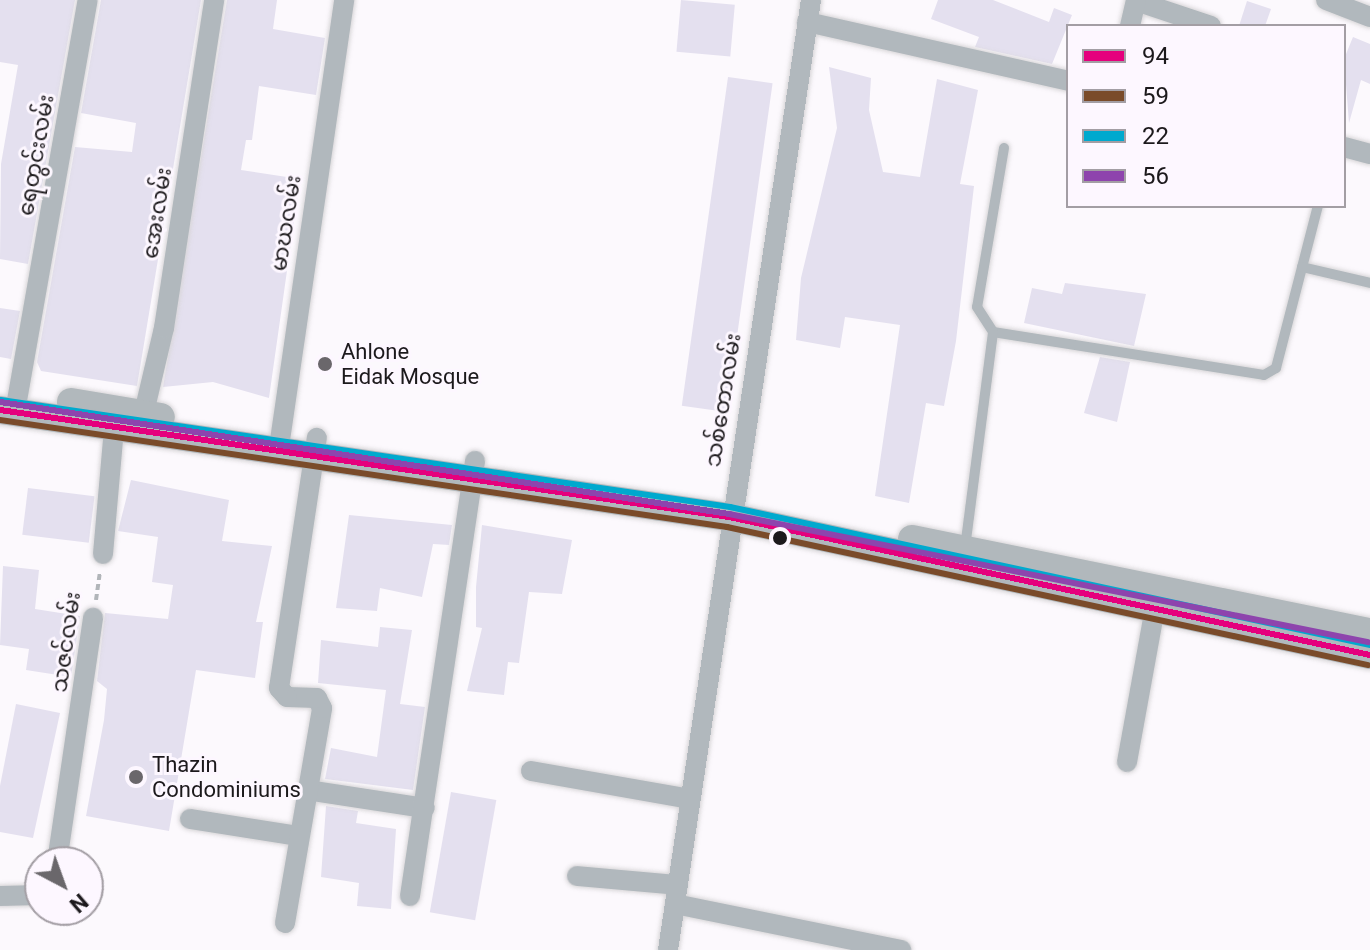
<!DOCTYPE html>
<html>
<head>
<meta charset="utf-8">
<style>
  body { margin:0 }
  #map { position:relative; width:1370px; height:950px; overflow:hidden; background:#fcf9fd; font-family:Roboto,"Noto Sans Myanmar",sans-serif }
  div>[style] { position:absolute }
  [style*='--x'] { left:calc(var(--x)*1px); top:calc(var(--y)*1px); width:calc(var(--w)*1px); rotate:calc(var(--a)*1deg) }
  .building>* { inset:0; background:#e4e0ef; transform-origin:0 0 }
  .path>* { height:4px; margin-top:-2px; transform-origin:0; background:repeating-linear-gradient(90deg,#b1b5b9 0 6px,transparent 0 10px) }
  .roads { filter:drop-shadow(0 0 2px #d8d6d8) drop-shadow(0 0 2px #d8d6d8) }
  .lane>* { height:10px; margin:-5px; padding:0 5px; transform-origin:5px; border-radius:5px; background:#b1b8bd }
  .street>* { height:20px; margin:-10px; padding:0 10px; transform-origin:10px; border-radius:10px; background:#b1b8bd }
  .secondary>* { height:28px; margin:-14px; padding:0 14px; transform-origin:14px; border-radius:14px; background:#b1b8bc }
  .bus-1>* { height:6px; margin:-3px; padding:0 3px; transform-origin:3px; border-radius:3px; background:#e5007d }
  .bus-2>* { height:6px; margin:-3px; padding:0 3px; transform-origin:3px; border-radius:3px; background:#7a4b2a }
  .bus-3>* { height:6px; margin:-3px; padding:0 3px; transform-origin:3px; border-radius:3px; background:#00a9ce }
  .bus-4>* { height:6px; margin:-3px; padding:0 3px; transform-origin:3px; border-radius:3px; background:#8e44ad }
  .dots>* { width:22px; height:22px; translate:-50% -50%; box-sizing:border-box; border:4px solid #fdf7ff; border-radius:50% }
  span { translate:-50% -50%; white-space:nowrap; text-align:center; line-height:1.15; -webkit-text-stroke:6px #fdf7ff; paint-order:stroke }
  .street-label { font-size:22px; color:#1c191c }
  .poi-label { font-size:22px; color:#1c191c }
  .left { translate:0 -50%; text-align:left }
  .legend { position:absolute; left:1066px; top:24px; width:280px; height:184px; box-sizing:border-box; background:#fdf7ff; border:2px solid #a39ea4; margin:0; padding:10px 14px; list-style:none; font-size:24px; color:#1c191c }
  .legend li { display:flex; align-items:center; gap:16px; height:40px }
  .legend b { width:40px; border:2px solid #a39ea4 }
  .north { position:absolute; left:24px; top:846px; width:80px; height:80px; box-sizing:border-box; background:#fdf7ff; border:2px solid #a39ea4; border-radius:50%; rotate:139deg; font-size:22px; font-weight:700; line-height:32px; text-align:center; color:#1c191c }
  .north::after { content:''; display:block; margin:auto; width:28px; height:36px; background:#6a676b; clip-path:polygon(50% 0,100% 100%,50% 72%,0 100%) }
</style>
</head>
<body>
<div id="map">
  <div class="building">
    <div style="clip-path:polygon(0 0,75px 0,28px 264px,0 259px,1px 164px,18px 65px,0 62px)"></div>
    <div style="clip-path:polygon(101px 0,201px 0,137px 386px,41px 371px,37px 362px,75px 147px,132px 152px,136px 123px,81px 113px)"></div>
    <div style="clip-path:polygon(227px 0,277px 0,273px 29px,325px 38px,316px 95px,259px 86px,252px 140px,246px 140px,241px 170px,300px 179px,269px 398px,213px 382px,163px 387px)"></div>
    <div style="left:681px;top:0;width:54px;height:52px;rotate:5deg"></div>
    <div style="clip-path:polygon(938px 0,993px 0,1049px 22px,1054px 8px,1072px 15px,1052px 64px,975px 47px,979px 37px,931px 19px)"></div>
    <div style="clip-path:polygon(1247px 1px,1271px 9px,1265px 26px,1239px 26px)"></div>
    <div style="clip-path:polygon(1353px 37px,1370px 44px,1370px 84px,1361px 80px,1349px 123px,1344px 59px)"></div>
    <div style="clip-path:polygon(829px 67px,871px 78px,869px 110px,883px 172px,920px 177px,937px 79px,978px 90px,960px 184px,974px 186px,956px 341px,944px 406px,926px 403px,909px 503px,875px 496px,900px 325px,845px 317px,840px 348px,796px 340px,801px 278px,837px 128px)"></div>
    <div style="left:728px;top:77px;width:45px;height:332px;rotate:8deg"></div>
    <div style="clip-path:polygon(1065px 283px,1146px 294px,1134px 346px,1024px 323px,1032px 288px,1062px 294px)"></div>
    <div style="clip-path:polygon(0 308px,20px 311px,11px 359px,0 357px)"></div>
    <div style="clip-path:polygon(1100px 357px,1130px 362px,1117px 422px,1084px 413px)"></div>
    <div style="clip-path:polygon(131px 480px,229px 500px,222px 541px,272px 546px,256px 622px,263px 622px,255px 678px,196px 670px,169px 831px,86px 816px,104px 720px,107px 689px,97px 681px,105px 613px,168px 619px,173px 585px,152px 582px,158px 537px,118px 531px)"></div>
    <div style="left:28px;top:488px;width:67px;height:47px;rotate:7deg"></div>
    <div style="clip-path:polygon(349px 515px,452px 525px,449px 545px,433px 544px,422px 597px,380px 588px,377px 611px,336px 608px)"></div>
    <div style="clip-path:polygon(482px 525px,572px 540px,562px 594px,529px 592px,519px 663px,508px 662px,504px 695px,467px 691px,482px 628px,476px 627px,476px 587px)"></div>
    <div style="clip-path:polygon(3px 566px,39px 570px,35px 609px,80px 616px,71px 677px,26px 670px,29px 649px,0 645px)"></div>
    <div style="clip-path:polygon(380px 627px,412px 630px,400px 704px,425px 707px,413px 790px,325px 779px,331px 748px,377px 757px,386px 690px,318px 683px,321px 640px,378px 647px)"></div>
    <div style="clip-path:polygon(16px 704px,60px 713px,33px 838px,0 832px,0 786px)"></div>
    <div style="left:451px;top:792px;width:46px;height:122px;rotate:10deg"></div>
    <div style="clip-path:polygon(326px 806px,358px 811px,356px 823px,396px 829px,391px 909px,357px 906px,359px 883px,321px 877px)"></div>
  </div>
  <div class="path">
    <div style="--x:96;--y:600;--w:27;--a:-82"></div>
  </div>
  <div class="roads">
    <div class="lane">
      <div style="--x:1004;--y:148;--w:161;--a:99.6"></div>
      <div style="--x:977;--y:307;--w:30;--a:57"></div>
      <div style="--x:993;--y:332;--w:274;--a:9"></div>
      <div style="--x:1264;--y:375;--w:14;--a:-30"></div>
      <div style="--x:1276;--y:368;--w:167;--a:-75.5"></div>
      <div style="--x:1302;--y:267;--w:70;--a:13.2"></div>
      <div style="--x:965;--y:548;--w:218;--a:-82.6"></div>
    </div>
    <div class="street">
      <div style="--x:1326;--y:0;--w:47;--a:21.1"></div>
      <div style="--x:1136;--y:1;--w:79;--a:18.4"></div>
      <div style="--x:807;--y:22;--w:268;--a:12.7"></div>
      <div style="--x:1130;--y:26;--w:27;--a:-77"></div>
      <div style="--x:1344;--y:147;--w:27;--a:15"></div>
      <div style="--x:15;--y:412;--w:418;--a:-80"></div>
      <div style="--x:141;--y:425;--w:100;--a:-76.7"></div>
      <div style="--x:164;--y:328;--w:332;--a:-81.3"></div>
      <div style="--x:278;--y:454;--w:459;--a:-81.7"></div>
      <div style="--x:103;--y:554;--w:126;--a:-85"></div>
      <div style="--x:1127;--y:762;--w:168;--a:-79.7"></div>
      <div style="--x:531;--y:771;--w:161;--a:10"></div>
      <div style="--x:307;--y:790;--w:119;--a:8.7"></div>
      <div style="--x:190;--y:819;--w:110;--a:8.9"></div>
      <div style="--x:57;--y:862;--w:247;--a:-81.6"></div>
      <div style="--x:577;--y:876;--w:101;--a:5.1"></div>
      <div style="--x:0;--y:896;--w:40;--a:-1.4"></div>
      <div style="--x:410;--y:896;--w:440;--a:-81.5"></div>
      <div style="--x:675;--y:904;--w:231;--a:11.5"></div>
      <div style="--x:285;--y:923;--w:218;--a:-80.2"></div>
      <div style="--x:322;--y:708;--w:11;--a:-117"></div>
      <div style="--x:317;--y:698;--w:30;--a:-178"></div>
      <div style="--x:287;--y:697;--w:12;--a:-132"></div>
      <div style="--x:279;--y:688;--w:253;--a:-81.4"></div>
      <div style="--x:668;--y:950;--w:961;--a:-81.44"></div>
    </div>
    <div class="secondary">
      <div style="--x:71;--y:402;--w:91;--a:9.5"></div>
      <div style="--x:0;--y:410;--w:737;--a:8.35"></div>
      <div style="--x:729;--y:517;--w:656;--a:12.15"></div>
      <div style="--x:912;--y:539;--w:467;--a:11.5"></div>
    </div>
  </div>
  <div class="bus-1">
    <div style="--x:0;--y:410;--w:737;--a:8.35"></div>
    <div style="--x:729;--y:517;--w:656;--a:12.15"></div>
  </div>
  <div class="bus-2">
    <div style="--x:0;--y:420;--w:735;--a:8.37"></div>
    <div style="--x:727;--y:527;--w:656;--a:12.15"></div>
  </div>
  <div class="bus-3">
    <div style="--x:1;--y:400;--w:737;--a:8.35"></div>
    <div style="--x:730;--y:507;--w:655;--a:12.17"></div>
  </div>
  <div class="bus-4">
    <div style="--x:0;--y:402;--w:738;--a:8.73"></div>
    <div style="--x:729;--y:514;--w:652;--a:11.33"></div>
  </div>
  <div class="dots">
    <div style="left:325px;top:364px;background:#6a676b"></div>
    <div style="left:780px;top:538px;background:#1c191c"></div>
    <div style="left:136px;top:777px;background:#6a676b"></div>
  </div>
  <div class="street-label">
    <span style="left:36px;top:155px;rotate:-80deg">ရေတွင်းလမ်း</span>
    <span style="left:157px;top:213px;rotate:-81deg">အေးလမ်း</span>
    <span style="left:286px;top:223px;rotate:-81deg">မာဃလမ်း</span>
    <span style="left:723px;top:400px;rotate:-81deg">သစ်တောလမ်း</span>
    <span style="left:66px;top:642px;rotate:-82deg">သဇင်လမ်း</span>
  </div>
  <div class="poi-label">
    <span class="left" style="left:341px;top:364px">Ahlone<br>Eidak Mosque</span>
    <span class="left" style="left:152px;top:777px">Thazin<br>Condominiums</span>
  </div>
  <ul class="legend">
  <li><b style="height:10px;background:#e5007d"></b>94</li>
  <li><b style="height:10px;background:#7a4b2a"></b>59</li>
  <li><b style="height:10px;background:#00a9ce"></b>22</li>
  <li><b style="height:10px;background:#8e44ad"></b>56</li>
  </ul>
  <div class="north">N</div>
</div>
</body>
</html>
